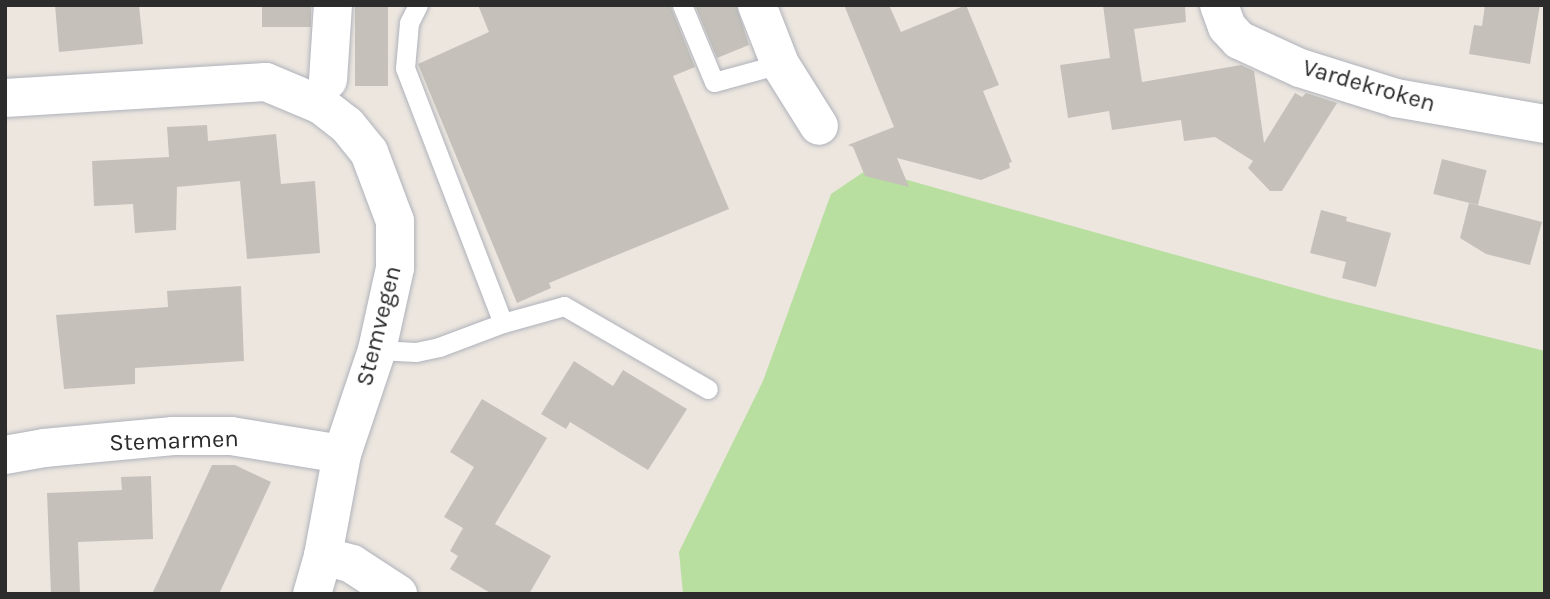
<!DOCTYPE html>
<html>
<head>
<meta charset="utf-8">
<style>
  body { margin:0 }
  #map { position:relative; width:1550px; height:599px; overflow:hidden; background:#ece6df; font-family:Karla,sans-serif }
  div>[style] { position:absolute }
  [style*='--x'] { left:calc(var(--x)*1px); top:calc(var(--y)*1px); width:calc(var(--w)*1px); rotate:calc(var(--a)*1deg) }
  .green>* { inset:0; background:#b8dea0 }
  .building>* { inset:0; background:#c5c1ba; transform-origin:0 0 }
  .roads { filter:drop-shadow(0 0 2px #afb2bb) drop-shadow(0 0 2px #afb2bb) }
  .lane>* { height:19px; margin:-9.5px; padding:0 9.5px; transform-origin:9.5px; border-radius:9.5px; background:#fff }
  .street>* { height:38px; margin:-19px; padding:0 19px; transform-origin:19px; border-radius:19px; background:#fff }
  span { translate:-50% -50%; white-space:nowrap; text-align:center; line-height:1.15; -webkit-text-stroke:5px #fff; paint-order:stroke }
  .street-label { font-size:24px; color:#2c2c2c }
  .frame { position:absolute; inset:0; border:7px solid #2c2c2c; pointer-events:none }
</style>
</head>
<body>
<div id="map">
  <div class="green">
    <div style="clip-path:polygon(868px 169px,1330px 298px,1545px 351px,1545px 594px,683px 594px,679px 552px,763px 381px,831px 194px)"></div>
  </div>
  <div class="building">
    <div style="clip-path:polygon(55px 5px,139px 5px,143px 44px,59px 52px)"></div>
    <div style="left:262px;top:5px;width:49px;height:22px"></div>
    <div style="left:355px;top:5px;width:33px;height:81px"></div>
    <div style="clip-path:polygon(478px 5px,670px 5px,695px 67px,673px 76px,729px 209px,549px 283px,551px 288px,517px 303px,418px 64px,489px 32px)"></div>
    <div style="clip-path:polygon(695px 5px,736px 5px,749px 45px,717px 58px)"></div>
    <div style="clip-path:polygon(844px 5px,889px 5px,901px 32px,966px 5px,999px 85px,983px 91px,1012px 162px,1009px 163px,1010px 168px,981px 180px,897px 158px,909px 187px,865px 176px,853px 147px,848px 145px,894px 127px)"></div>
    <div style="clip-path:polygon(1103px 5px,1185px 5px,1186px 22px,1134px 29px,1142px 82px,1241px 65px,1254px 71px,1264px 143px,1295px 93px,1302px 97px,1306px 93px,1337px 103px,1282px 191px,1270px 191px,1248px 168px,1253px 161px,1215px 137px,1184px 141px,1181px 120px,1112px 130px,1109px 111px,1068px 118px,1060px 65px,1110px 58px)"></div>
    <div style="clip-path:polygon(1485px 5px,1540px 5px,1530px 64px,1469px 54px,1474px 25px,1482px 26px)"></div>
    <div style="clip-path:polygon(207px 125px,208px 141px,276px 134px,281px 184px,315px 181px,320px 253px,247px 259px,240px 181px,177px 187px,176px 230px,135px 233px,133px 204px,94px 206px,92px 161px,169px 157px,167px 127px)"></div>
    <div style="left:1442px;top:159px;width:46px;height:36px;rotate:14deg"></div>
    <div style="clip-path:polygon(1469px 203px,1542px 222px,1530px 265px,1486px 254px,1460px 238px)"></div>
    <div style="clip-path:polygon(1321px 210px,1347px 217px,1346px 221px,1391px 233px,1376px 287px,1342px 278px,1346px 262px,1310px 253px)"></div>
    <div style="clip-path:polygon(241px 286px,244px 361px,135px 368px,135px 384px,64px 389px,56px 315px,168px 307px,167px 291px)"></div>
    <div style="clip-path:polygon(574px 361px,613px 386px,623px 370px,687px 409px,648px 470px,570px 422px,566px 429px,541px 414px)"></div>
    <div style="clip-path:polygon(482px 399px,547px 438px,495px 524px,551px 556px,529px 594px,492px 594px,450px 569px,458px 556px,450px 551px,463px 528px,444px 517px,474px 467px,450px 452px)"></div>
    <div style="clip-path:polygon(212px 465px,235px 465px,271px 482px,219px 594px,152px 594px)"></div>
    <div style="clip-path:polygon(151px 476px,153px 539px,78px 542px,80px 594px,51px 594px,47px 493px,122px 490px,121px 477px)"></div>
  </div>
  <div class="roads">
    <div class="lane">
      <div style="--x:418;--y:5;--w:20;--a:117"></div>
      <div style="--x:409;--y:23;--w:45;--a:95.1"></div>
      <div style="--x:405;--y:68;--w:273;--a:69"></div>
      <div style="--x:682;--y:5;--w:83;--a:67.4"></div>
      <div style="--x:714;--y:82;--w:68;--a:-15.3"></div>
      <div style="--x:377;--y:350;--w:39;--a:3"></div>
      <div style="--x:416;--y:352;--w:24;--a:-12"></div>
      <div style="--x:439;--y:347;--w:68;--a:-20.6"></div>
      <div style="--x:503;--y:323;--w:63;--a:-15.6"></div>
      <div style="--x:564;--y:306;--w:166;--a:30"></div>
    </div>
    <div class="street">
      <div style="--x:757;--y:5;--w:63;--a:68.7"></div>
      <div style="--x:780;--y:64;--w:73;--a:57.8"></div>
      <div style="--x:1219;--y:5;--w:23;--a:70"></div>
      <div style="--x:1227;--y:27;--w:18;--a:47"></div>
      <div style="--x:1239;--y:40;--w:67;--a:24.7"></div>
      <div style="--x:1300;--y:68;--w:101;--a:17.4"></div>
      <div style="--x:1396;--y:98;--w:151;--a:9.9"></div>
      <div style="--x:328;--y:80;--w:75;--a:-86.2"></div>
      <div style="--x:5;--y:98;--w:261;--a:-3.5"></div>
      <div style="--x:266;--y:82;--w:60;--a:22.7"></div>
      <div style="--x:321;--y:105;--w:33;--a:38"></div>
      <div style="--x:347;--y:125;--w:35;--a:51"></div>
      <div style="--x:369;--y:152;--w:74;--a:69.4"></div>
      <div style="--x:395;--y:221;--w:47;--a:90"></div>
      <div style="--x:395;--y:268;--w:84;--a:102.4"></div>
      <div style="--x:377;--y:350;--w:110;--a:108.6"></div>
      <div style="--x:342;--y:454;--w:104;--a:100.6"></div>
      <div style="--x:323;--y:556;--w:40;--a:106"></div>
      <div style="--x:5;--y:455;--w:40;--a:-10"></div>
      <div style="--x:44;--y:448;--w:130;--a:-5.3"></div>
      <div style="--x:173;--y:436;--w:58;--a:0"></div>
      <div style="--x:231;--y:436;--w:112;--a:9.2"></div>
      <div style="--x:323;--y:556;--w:30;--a:15"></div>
      <div style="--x:352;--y:564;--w:55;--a:33.1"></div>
    </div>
  </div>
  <div class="street-label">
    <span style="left:1369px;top:86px;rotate:16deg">Vardekroken</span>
    <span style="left:379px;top:326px;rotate:-76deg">Stemvegen</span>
    <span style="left:174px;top:441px;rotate:-2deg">Stemarmen</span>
  </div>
  <div class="frame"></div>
</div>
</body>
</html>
